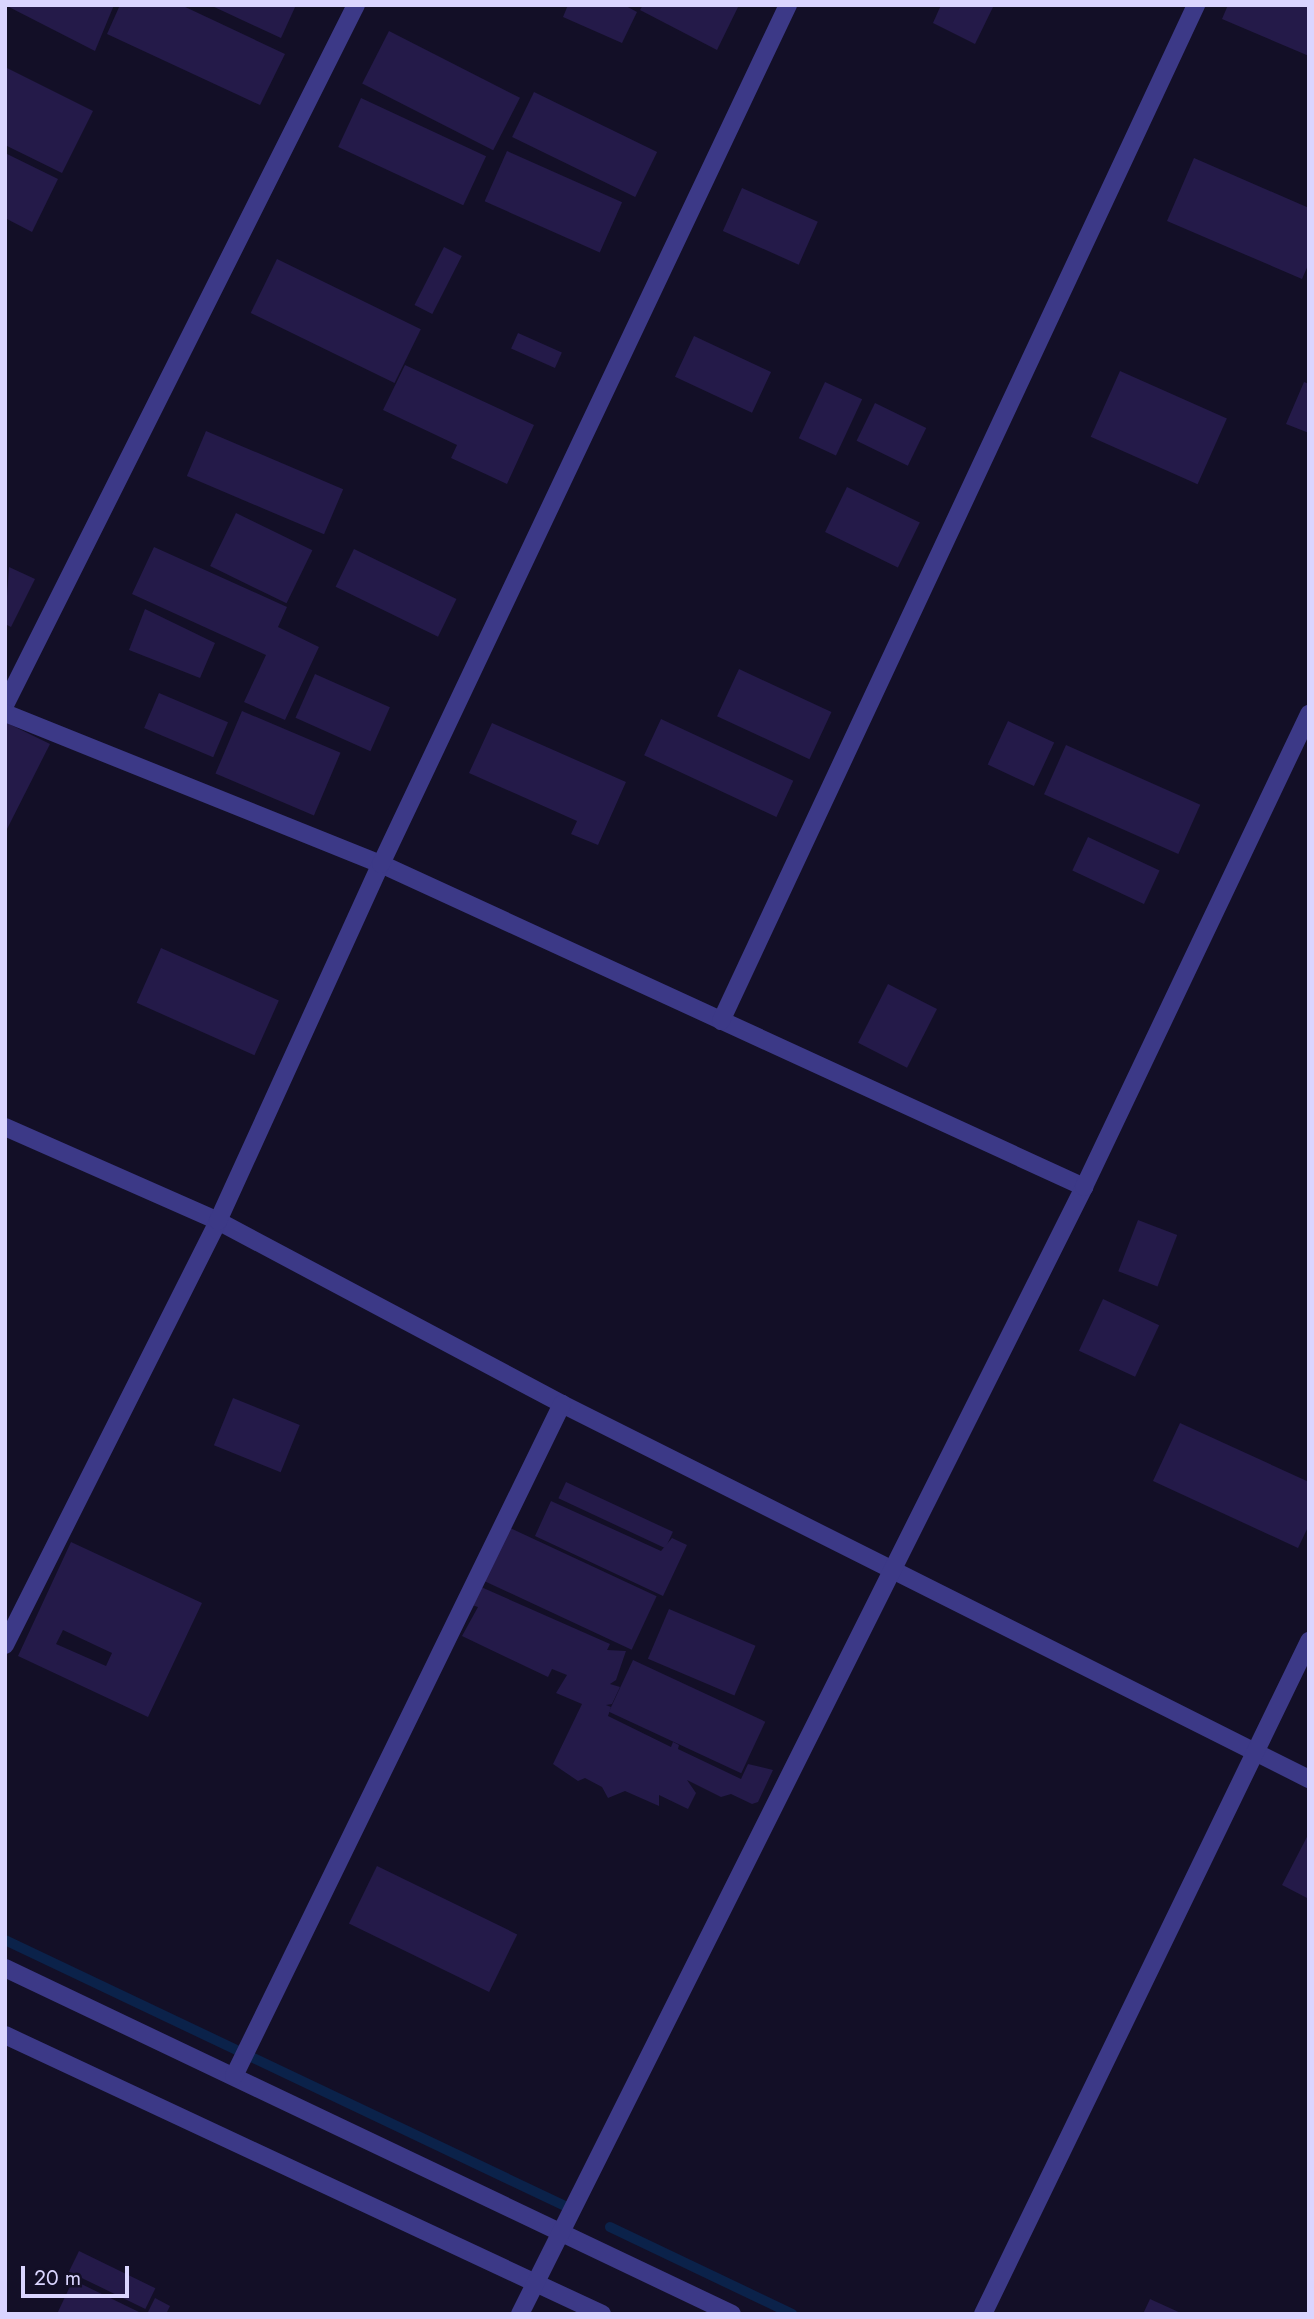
<!DOCTYPE html>
<html>
<head>
<meta charset="utf-8">
<style>
  body { margin:0 }
  #map { position:relative; width:1314px; height:2319px; overflow:hidden; background:#130f27; font-family:Jost,sans-serif }
  div>[style] { position:absolute }
  [style*='--x'] { left:calc(var(--x)*1px); top:calc(var(--y)*1px); width:calc(var(--w)*1px); rotate:calc(var(--a)*1deg) }
  .stream>* { height:10px; margin:-5px; padding:0 5px; transform-origin:5px; border-radius:5px; background:#0b224a }
  .building>* { inset:0; background:#241a49; transform-origin:0 0 }
  .minor>* { height:18px; margin:-9px; padding:0 9px; transform-origin:9px; border-radius:9px; background:#3c3987 }
  span { translate:-50% -50%; white-space:nowrap; text-align:center; line-height:1.15; -webkit-text-stroke:6px #130f27; paint-order:stroke }
  .frame { position:absolute; inset:0; border:7px solid #dad5ff; pointer-events:none }
  .scale { position:absolute; left:21px; top:2266px; width:108px; height:32px; box-sizing:border-box; border:4px solid #dad5ff; border-top:0; padding-left:9px; font-size:21px; line-height:24px; white-space:nowrap; color:#dad5ff; -webkit-text-stroke:5px #130f27; paint-order:stroke }
</style>
</head>
<body>
<div id="map">
  <div class="stream">
    <div style="--x:5;--y:1940;--w:620;--a:25.41"></div>
    <div style="--x:610;--y:2227;--w:202;--a:25.5"></div>
  </div>
  <div class="building">
    <div style="clip-path:polygon(5px 5px,114px 5px,95px 51px)"></div>
    <div style="clip-path:polygon(120px 5px,181px 5px,285px 54px,260px 105px,107px 34px)"></div>
    <div style="clip-path:polygon(210px 5px,296px 5px,281px 38px)"></div>
    <div style="clip-path:polygon(568px 5px,624px 5px,637px 12px,622px 43px,563px 17px)"></div>
    <div style="clip-path:polygon(643px 5px,739px 5px,717px 50px,640px 10px)"></div>
    <div style="clip-path:polygon(941px 5px,994px 5px,975px 44px,933px 23px)"></div>
    <div style="clip-path:polygon(1228px 5px,1309px 5px,1309px 56px,1222px 19px)"></div>
    <div style="left:389px;top:31px;width:147px;height:59px;rotate:27deg"></div>
    <div style="clip-path:polygon(5px 67px,93px 111px,62px 173px,5px 145px)"></div>
    <div style="left:534px;top:92px;width:137px;height:50px;rotate:26deg"></div>
    <div style="left:361px;top:98px;width:138px;height:54px;rotate:25deg"></div>
    <div style="left:507px;top:151px;width:126px;height:55px;rotate:24deg"></div>
    <div style="clip-path:polygon(5px 153px,58px 179px,32px 232px,5px 218px)"></div>
    <div style="clip-path:polygon(1194px 158px,1309px 208px,1309px 263px,1302px 279px,1167px 221px)"></div>
    <div style="left:742px;top:188px;width:83px;height:47px;rotate:24deg"></div>
    <div style="left:444px;top:247px;width:20px;height:65px;rotate:27deg"></div>
    <div style="left:277px;top:259px;width:160px;height:60px;rotate:26deg"></div>
    <div style="left:518px;top:333px;width:48px;height:17px;rotate:24deg"></div>
    <div style="left:694px;top:336px;width:85px;height:45px;rotate:25deg"></div>
    <div style="clip-path:polygon(405px 365px,534px 425px,507px 484px,451px 458px,457px 445px,383px 410px)"></div>
    <div style="left:1120px;top:371px;width:117px;height:72px;rotate:24deg"></div>
    <div style="left:825px;top:382px;width:41px;height:62px;rotate:25deg"></div>
    <div style="clip-path:polygon(1304px 382px,1309px 384px,1309px 433px,1286px 424px)"></div>
    <div style="left:875px;top:403px;width:57px;height:42px;rotate:26deg"></div>
    <div style="left:206px;top:431px;width:149px;height:49px;rotate:23deg"></div>
    <div style="left:847px;top:487px;width:81px;height:50px;rotate:26deg"></div>
    <div style="left:236px;top:513px;width:85px;height:59px;rotate:26deg"></div>
    <div style="clip-path:polygon(154px 547px,287px 607px,278px 627px,319px 647px,285px 720px,244px 702px,266px 655px,132px 594px)"></div>
    <div style="left:354px;top:549px;width:114px;height:42px;rotate:26deg"></div>
    <div style="clip-path:polygon(9px 567px,35px 579px,11px 627px,5px 624px)"></div>
    <div style="clip-path:polygon(145px 609px,215px 643px,200px 678px,129px 650px)"></div>
    <div style="left:739px;top:669px;width:102px;height:52px;rotate:25deg"></div>
    <div style="left:315px;top:674px;width:82px;height:48px;rotate:24deg"></div>
    <div style="left:159px;top:693px;width:75px;height:38px;rotate:23deg"></div>
    <div style="left:242px;top:711px;width:107px;height:68px;rotate:23deg"></div>
    <div style="left:661px;top:719px;width:146px;height:40px;rotate:25deg"></div>
    <div style="left:1008px;top:721px;width:51px;height:48px;rotate:25deg"></div>
    <div style="clip-path:polygon(5px 722px,50px 744px,5px 833px)"></div>
    <div style="clip-path:polygon(492px 723px,626px 782px,598px 845px,571px 834px,577px 821px,469px 773px)"></div>
    <div style="left:1066px;top:745px;width:147px;height:54px;rotate:24deg"></div>
    <div style="left:1088px;top:837px;width:79px;height:37px;rotate:25deg"></div>
    <div style="left:161px;top:948px;width:129px;height:60px;rotate:24deg"></div>
    <div style="left:888px;top:984px;width:55px;height:66px;rotate:27deg"></div>
    <div style="left:1138px;top:1220px;width:42px;height:55px;rotate:21deg"></div>
    <div style="left:1103px;top:1299px;width:62px;height:57px;rotate:25deg"></div>
    <div style="left:233px;top:1398px;width:72px;height:51px;rotate:22deg"></div>
    <div style="clip-path:polygon(1180px 1423px,1309px 1482px,1309px 1525px,1298px 1548px,1153px 1481px)"></div>
    <div style="left:566px;top:1482px;width:118px;height:18px;rotate:25deg"></div>
    <div style="clip-path:polygon(551px 1501px,661px 1551px,672px 1538px,687px 1545px,663px 1596px,535px 1536px)"></div>
    <div style="left:508px;top:1527px;width:164px;height:59px;rotate:25deg"></div>
    <div style="clip-path:polygon(evenodd,71px 1542px,202px 1603px,148px 1717px,18px 1656px,71px 1542px,63px 1630px,112px 1653px,106px 1666px,56px 1644px,63px 1630px)"></div>
    <div style="clip-path:polygon(481px 1587px,610px 1644px,607px 1650px,626px 1651px,616px 1680px,610px 1684px,620px 1687px,612px 1704px,606px 1705px,611px 1707px,608px 1716px,671px 1747px,673px 1742px,679px 1745px,678px 1749px,741px 1779px,748px 1764px,773px 1770px,758px 1802px,752px 1804px,731px 1794px,721px 1797px,687px 1780px,696px 1793px,688px 1809px,659px 1795px,659px 1806px,625px 1791px,608px 1798px,602px 1787px,585px 1778px,578px 1781px,553px 1764px,582px 1704px,556px 1693px,567px 1675px,552px 1669px,548px 1677px,462px 1636px,478px 1607px,472px 1605px)"></div>
    <div style="left:669px;top:1609px;width:94px;height:54px;rotate:23deg"></div>
    <div style="left:633px;top:1660px;width:146px;height:57px;rotate:25deg"></div>
    <div style="clip-path:polygon(1309px 1833px,1309px 1899px,1282px 1885px)"></div>
    <div style="left:377px;top:1866px;width:156px;height:64px;rotate:26deg"></div>
    <div style="left:79px;top:2251px;width:85px;height:23px;rotate:26deg"></div>
    <div style="clip-path:polygon(73px 2280px,139px 2312px,138px 2314px,57px 2314px)"></div>
    <div style="clip-path:polygon(155px 2298px,170px 2306px,166px 2314px,147px 2314px)"></div>
    <div style="clip-path:polygon(1150px 2299px,1183px 2314px,1143px 2314px)"></div>
  </div>
  <div class="minor">
    <div style="--x:5;--y:705;--w:783;--a:-63.37"></div>
    <div style="--x:5;--y:713;--w:405;--a:21.9"></div>
    <div style="--x:381;--y:864;--w:774;--a:24.68"></div>
    <div style="--x:721;--y:1021;--w:1122;--a:-64.94"></div>
    <div style="--x:5;--y:1127;--w:233;--a:23.8"></div>
    <div style="--x:218;--y:1221;--w:390;--a:28"></div>
    <div style="--x:562;--y:1404;--w:836;--a:26.66"></div>
    <div style="--x:5;--y:1645;--w:474;--a:-63.3"></div>
    <div style="--x:218;--y:1221;--w:392;--a:-65.5"></div>
    <div style="--x:381;--y:864;--w:951;--a:-64.65"></div>
    <div style="--x:5;--y:1968;--w:805;--a:25.45"></div>
    <div style="--x:5;--y:2035;--w:659;--a:25.05"></div>
    <div style="--x:234;--y:2076;--w:748;--a:-63.98"></div>
    <div style="--x:520;--y:2314;--w:1260;--a:-63.41"></div>
    <div style="--x:1084;--y:1187;--w:524;--a:-64.56"></div>
    <div style="--x:983;--y:2314;--w:748;--a:-64.15"></div>
  </div>
  <div class="frame"></div>
  <div class="scale">20 m</div>
</div>
</body>
</html>
